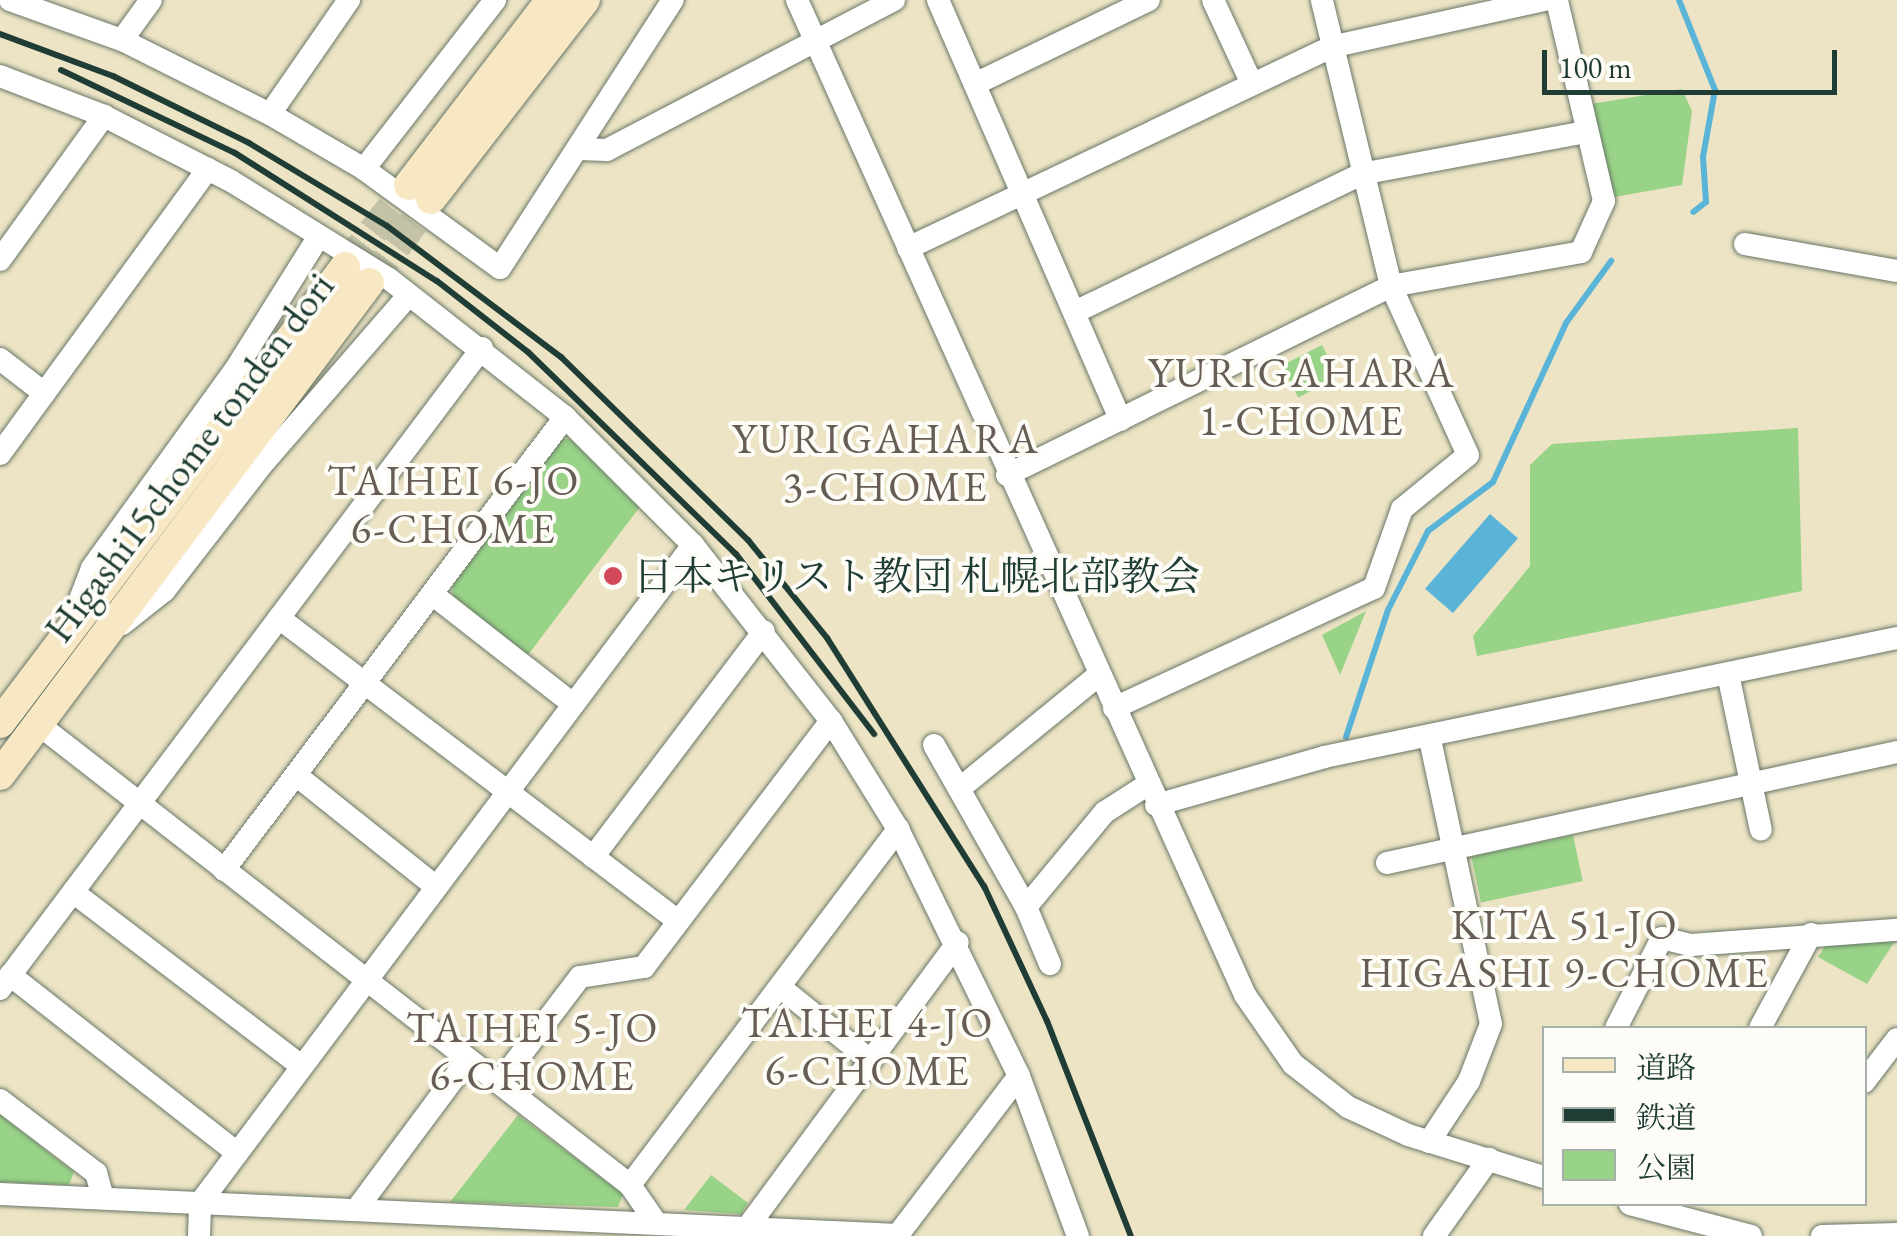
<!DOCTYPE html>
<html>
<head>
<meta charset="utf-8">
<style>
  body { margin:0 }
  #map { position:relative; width:1897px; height:1236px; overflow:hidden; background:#ede4c5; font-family:"EB Garamond","Noto Serif JP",serif }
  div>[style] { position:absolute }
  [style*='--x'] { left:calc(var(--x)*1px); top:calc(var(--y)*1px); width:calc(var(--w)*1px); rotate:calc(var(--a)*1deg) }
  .green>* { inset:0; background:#98d387; transform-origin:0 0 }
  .water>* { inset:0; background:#5ab4d8; transform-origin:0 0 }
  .stream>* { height:6px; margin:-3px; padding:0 3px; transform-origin:3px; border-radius:3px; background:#5ab4d8 }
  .secondary-tunnel>* { height:30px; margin-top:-15px; transform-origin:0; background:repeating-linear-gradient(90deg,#c4c3a8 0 30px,transparent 0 45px) }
  .roads { filter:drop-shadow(0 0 2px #677767) drop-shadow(0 0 2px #677767) }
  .street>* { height:22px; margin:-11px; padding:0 11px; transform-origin:11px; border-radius:11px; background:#fff }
  .secondary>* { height:30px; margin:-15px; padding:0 15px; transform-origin:15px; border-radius:15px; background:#f7e8c3 }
  .rail>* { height:6px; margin:-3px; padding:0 3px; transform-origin:3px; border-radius:3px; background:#1f3d34 }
  .dots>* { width:28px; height:28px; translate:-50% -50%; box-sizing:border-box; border:5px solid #fdfcf7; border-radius:50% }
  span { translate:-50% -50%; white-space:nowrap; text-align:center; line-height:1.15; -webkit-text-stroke:8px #fdfcf7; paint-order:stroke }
  .street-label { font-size:40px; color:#1f3d34 }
  .poi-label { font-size:40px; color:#1f3d34 }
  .left { translate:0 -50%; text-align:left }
  .neighbourhood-label { font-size:42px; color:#675c56; letter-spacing:2.5px }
  .legend { position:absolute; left:1542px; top:1026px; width:325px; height:180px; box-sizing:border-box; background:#fdfcf7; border:2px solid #a4b0a9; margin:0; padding:12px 18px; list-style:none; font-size:30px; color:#1f3d34 }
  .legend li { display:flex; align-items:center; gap:20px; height:50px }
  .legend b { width:50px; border:2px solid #a4b0a9 }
  .scale { position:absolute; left:1542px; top:50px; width:295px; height:45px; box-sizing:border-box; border:5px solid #1f3d34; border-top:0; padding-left:12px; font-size:30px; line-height:35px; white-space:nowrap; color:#1f3d34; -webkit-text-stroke:8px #fdfcf7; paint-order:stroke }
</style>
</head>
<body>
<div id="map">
  <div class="green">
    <div style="clip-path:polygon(1682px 89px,1692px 111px,1682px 185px,1614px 197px,1591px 104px)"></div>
    <div style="left:1322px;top:345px;width:36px;height:45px;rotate:63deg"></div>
    <div style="clip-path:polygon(1798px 428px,1802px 591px,1477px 656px,1473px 636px,1530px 566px,1530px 465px,1552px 444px)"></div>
    <div style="clip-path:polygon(562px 439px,570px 439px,639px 508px,528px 655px,453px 596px,452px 586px)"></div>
    <div style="clip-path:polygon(1366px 611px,1340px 675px,1322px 635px)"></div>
    <div style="left:1573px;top:835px;width:47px;height:104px;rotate:78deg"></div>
    <div style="clip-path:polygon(1832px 936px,1895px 941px,1867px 984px,1818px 957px)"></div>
    <div style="clip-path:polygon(0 1115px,74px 1172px,69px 1185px,0 1182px)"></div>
    <div style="clip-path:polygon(518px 1115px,623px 1194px,618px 1207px,450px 1202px)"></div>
    <div style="clip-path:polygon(711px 1175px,748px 1203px,741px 1214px,684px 1210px)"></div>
  </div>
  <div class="water">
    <div style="left:1490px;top:514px;width:37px;height:99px;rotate:41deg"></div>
  </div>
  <div class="stream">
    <div style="--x:1679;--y:0;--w:97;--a:68.2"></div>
    <div style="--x:1715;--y:90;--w:68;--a:100.2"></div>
    <div style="--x:1703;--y:157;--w:45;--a:86.2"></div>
    <div style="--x:1706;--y:202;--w:16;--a:142"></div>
    <div style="--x:1346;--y:737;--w:134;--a:-71.7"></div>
    <div style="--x:1388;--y:610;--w:89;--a:-63.1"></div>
    <div style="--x:1428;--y:531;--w:81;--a:-37"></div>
    <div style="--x:1493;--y:482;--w:175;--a:-65.3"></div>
    <div style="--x:1566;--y:323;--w:77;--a:-54"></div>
  </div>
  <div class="secondary-tunnel">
    <div style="--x:345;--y:267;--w:104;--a:-52"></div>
    <div style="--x:369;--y:283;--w:104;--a:-53.6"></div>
  </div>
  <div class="roads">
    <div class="street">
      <div style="--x:10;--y:0;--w:119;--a:19.7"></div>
      <div style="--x:122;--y:40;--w:165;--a:26.6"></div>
      <div style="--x:270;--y:114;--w:109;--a:30.3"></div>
      <div style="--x:364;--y:169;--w:168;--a:36.1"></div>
      <div style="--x:500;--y:268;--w:319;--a:-57.2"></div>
      <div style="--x:797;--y:0;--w:1091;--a:65.76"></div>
      <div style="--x:1245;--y:995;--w:84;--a:55.2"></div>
      <div style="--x:1293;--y:1064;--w:70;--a:38"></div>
      <div style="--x:1348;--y:1107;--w:66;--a:25"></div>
      <div style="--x:1408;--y:1135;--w:142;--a:17.2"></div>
      <div style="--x:938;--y:0;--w:458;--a:66.5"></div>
      <div style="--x:1213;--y:0;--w:93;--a:65.1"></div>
      <div style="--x:122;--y:40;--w:49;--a:-54.1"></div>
      <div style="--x:0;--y:76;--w:111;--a:21"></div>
      <div style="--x:104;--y:116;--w:143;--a:27.1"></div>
      <div style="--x:231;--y:181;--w:186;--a:31.8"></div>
      <div style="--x:389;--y:279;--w:224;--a:38.1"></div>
      <div style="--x:565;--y:417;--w:181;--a:45"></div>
      <div style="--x:693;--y:545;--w:224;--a:51.9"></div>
      <div style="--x:831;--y:721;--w:127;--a:58.2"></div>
      <div style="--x:898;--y:829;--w:275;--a:63.9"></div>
      <div style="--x:1019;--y:1076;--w:171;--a:69.8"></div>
      <div style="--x:975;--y:84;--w:193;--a:-25.8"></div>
      <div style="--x:270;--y:114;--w:139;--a:-55.3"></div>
      <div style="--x:577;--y:149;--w:30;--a:2"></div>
      <div style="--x:607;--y:150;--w:324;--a:-27.6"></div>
      <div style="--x:364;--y:169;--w:214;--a:-52.2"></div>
      <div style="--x:1745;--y:244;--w:154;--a:10.1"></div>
      <div style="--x:908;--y:248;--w:468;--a:-25.4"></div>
      <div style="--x:1331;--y:47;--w:219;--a:-12.4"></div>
      <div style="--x:0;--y:260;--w:178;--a:-54.2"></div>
      <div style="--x:1079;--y:310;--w:313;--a:-25.7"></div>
      <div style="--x:1361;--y:174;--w:229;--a:-10.6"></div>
      <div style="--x:0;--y:359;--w:56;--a:37.7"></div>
      <div style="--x:0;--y:454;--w:353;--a:-53.9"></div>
      <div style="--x:1007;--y:475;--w:428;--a:-26.2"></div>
      <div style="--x:1391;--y:286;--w:193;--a:-10.1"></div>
      <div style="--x:1581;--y:252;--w:56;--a:-65.7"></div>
      <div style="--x:1604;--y:201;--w:206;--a:-103.2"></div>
      <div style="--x:432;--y:594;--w:179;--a:38"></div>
      <div style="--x:76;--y:610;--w:45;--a:-69.1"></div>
      <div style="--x:92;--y:568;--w:244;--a:-54.2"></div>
      <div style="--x:235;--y:370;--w:158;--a:-57.9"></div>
      <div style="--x:279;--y:618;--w:501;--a:37.21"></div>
      <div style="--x:122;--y:624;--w:53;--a:-38.2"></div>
      <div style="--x:164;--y:591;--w:165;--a:-52.2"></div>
      <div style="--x:265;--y:461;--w:218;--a:-49.1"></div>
      <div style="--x:1728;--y:674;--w:159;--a:78.1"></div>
      <div style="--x:1114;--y:708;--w:286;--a:-24.8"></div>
      <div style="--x:1374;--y:588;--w:84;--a:-70.5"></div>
      <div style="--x:1402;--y:509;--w:85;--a:-39.3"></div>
      <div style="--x:1468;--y:455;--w:186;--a:-114.5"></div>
      <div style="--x:1391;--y:286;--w:294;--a:-103.6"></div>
      <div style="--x:38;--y:724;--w:750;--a:37.91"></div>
      <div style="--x:630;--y:1185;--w:47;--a:55.3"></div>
      <div style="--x:934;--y:745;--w:186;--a:60.4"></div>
      <div style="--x:1026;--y:907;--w:62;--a:67.2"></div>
      <div style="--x:296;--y:775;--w:178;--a:38.6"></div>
      <div style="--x:959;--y:789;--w:181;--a:-39.2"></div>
      <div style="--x:1156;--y:805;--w:175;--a:-15.9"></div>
      <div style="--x:1324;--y:757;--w:585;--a:-11.73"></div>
      <div style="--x:593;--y:857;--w:283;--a:-52.9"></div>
      <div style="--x:1387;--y:863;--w:522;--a:-12.28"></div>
      <div style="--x:224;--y:870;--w:567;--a:-53.03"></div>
      <div style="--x:73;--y:892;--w:287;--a:37.3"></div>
      <div style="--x:1026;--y:907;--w:124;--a:-50.3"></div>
      <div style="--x:1105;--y:812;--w:50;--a:-32.7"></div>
      <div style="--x:10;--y:975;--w:288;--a:38.1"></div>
      <div style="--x:780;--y:987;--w:117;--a:39.1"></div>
      <div style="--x:0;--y:989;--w:802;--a:-53.06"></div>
      <div style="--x:1616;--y:1028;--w:101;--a:-62.9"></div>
      <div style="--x:1662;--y:938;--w:30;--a:14"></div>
      <div style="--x:1691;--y:945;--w:207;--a:-4.2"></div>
      <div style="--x:1760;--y:1028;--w:107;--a:-61.5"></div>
      <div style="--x:500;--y:1082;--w:132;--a:-52.7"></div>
      <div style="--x:580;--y:977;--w:65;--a:-8.9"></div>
      <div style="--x:644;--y:967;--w:309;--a:-52.8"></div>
      <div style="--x:1864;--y:1082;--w:54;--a:-52.5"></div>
      <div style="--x:0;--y:1100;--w:121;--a:37.2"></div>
      <div style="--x:96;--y:1173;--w:26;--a:74"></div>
      <div style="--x:1429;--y:1142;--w:73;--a:-56.7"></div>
      <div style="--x:1469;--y:1081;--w:61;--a:-68.9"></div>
      <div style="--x:1491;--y:1024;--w:295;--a:-102.1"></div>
      <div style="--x:630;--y:1185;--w:446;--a:-53"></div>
      <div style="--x:0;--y:1194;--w:899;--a:2.61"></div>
      <div style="--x:1630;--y:1204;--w:125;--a:14.8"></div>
      <div style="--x:356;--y:1210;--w:188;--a:-53.4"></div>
      <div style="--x:747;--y:1228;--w:355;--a:-53.6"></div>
      <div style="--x:199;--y:1236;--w:33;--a:-88"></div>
      <div style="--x:200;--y:1203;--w:822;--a:-53.16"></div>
      <div style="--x:897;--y:1236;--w:201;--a:-52.7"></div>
      <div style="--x:1434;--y:1236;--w:95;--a:-54.5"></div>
      <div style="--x:1822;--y:1236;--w:75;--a:-1.5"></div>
    </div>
    <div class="secondary">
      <div style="--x:409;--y:185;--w:233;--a:-52.5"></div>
      <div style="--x:431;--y:199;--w:252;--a:-52.3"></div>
      <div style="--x:0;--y:723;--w:572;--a:-52.89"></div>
      <div style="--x:0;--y:775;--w:615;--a:-53.13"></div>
    </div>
  </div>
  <div class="rail">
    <div style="--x:0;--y:34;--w:121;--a:20.4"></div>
    <div style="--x:113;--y:76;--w:152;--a:26.2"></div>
    <div style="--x:249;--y:143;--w:161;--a:31"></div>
    <div style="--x:387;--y:226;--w:218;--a:37"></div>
    <div style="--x:561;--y:357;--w:262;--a:44.4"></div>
    <div style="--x:748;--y:540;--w:126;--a:51.1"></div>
    <div style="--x:827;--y:638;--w:294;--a:57.7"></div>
    <div style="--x:984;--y:886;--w:149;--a:65"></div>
    <div style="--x:1047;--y:1021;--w:231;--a:68.7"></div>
    <div style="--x:61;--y:70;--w:193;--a:25.5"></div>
    <div style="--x:235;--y:153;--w:239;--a:32.4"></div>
    <div style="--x:437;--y:281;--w:115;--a:38"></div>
    <div style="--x:528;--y:352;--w:290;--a:44.2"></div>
    <div style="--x:736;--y:554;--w:227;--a:52.5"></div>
  </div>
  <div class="dots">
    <div style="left:613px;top:576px;background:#d1495b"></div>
  </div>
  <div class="street-label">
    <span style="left:189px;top:457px;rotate:-53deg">Higashi15chome tonden dori</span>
  </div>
  <div class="poi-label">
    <span class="left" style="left:633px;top:576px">日本キリスト教団 札幌北部教会</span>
  </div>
  <div class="neighbourhood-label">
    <span style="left:1302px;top:397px">YURIGAHARA<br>1-CHOME</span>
    <span style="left:886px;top:463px">YURIGAHARA<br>3-CHOME</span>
    <span style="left:454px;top:505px">TAIHEI 6-JO<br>6-CHOME</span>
    <span style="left:1565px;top:949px">KITA 51-JO<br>HIGASHI 9-CHOME</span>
    <span style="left:868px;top:1047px">TAIHEI 4-JO<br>6-CHOME</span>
    <span style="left:533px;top:1052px">TAIHEI 5-JO<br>6-CHOME</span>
  </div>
  <ul class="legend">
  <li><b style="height:12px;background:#f7e8c3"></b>道路</li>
  <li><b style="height:12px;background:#1f3d34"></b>鉄道</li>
  <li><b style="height:28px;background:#98d387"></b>公園</li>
  </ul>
  <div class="scale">100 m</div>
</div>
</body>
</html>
